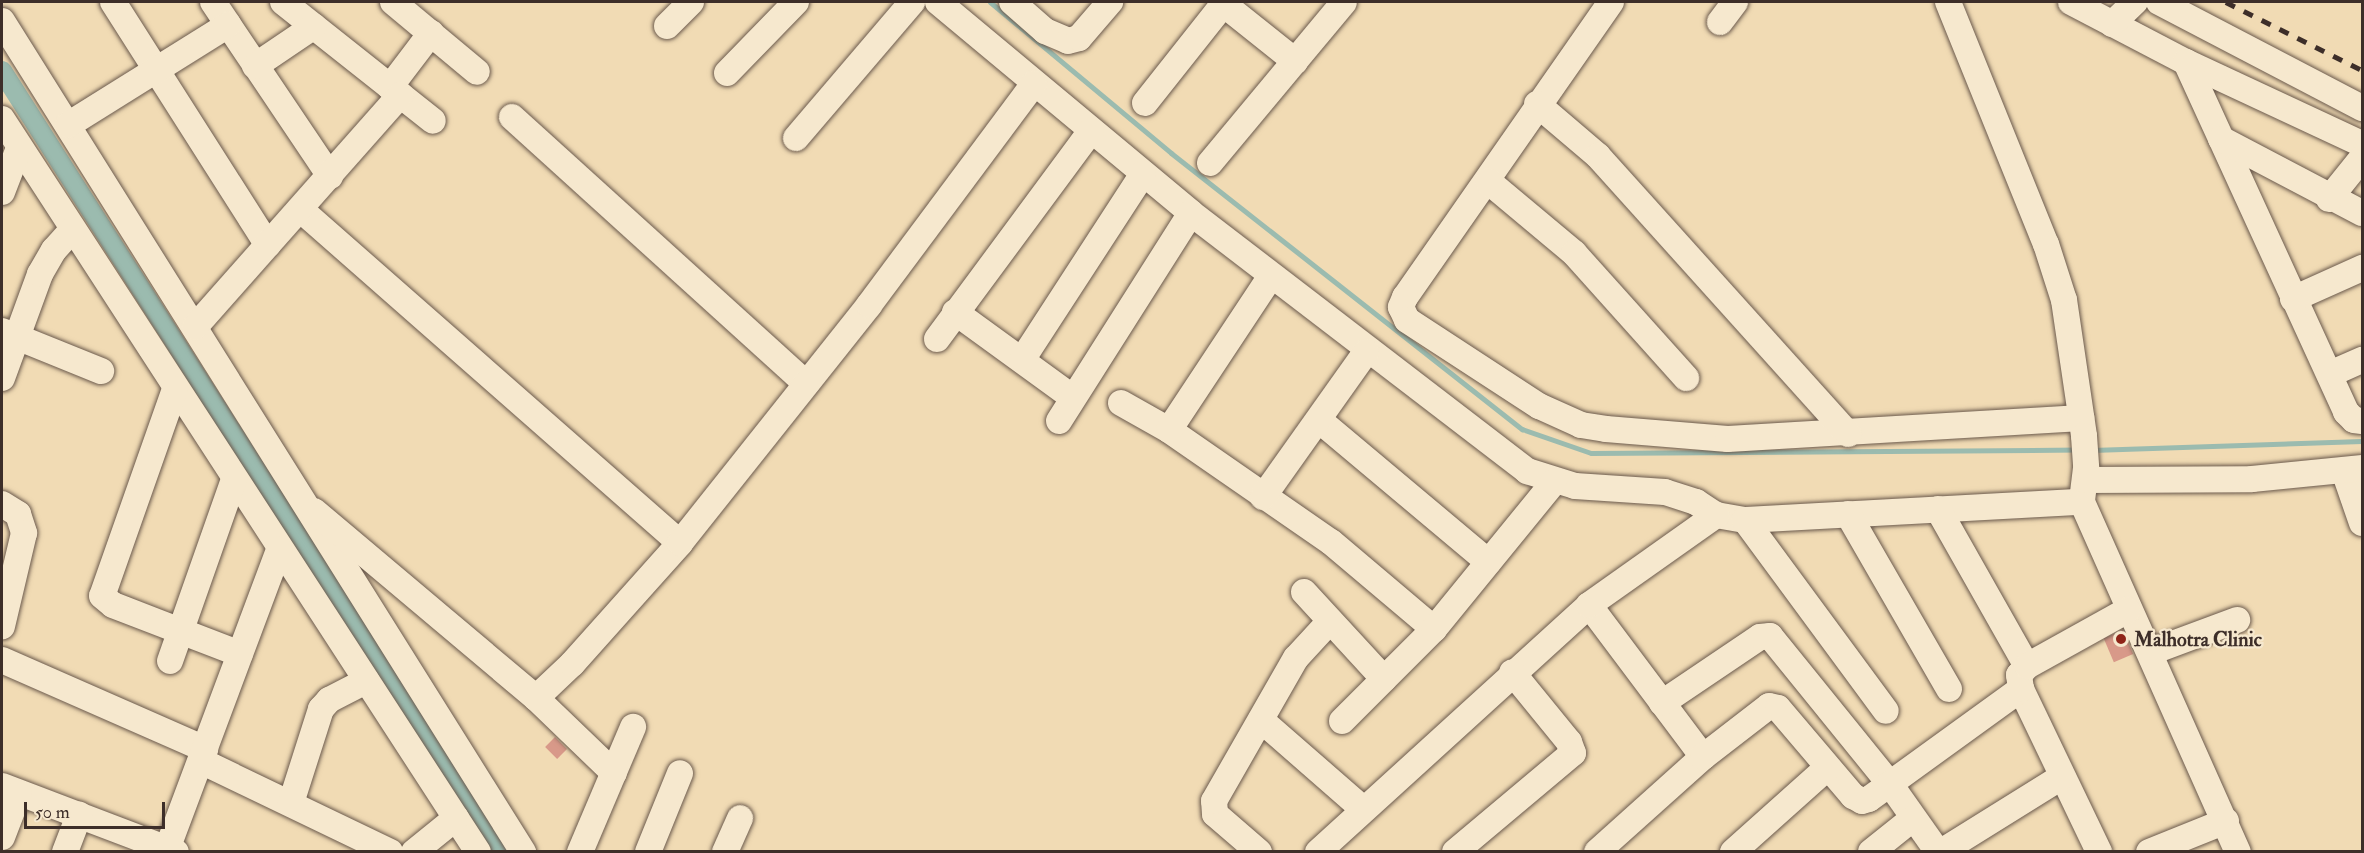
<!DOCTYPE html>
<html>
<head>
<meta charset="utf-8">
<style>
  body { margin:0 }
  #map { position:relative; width:2364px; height:853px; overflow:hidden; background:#f1dbb4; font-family:"IM FELL Double Pica",serif }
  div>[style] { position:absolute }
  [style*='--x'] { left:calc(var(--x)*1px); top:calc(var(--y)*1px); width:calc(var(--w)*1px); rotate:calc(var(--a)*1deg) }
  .stream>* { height:5px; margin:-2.5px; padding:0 2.5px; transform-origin:2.5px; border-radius:2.5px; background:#9bbbaf }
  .canal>* { height:20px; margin:-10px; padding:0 10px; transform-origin:10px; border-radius:10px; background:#9bbbaf }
  .building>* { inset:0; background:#d89989; transform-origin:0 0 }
  .roads { filter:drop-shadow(0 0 2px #6a594c) drop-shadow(0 0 2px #6a594c) }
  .minor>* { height:26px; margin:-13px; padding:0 13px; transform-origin:13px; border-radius:13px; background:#f6e8ce }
  .rail>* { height:4.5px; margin-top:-2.25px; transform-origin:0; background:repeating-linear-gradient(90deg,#3d2e29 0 10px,transparent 0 20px) }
  .dots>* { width:16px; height:16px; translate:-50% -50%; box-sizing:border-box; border:3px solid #f6e8ce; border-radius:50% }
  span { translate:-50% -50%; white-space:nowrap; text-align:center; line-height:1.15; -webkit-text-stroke:4.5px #f6e8ce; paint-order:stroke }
  .poi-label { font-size:20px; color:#3d2e29; font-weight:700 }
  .left { translate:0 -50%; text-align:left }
  .frame { position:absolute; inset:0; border:3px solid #3d2e29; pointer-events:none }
  .scale { position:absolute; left:24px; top:802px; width:141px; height:27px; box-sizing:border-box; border:3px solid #3d2e29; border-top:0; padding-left:8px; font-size:18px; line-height:21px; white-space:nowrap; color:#3d2e29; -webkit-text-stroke:4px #f6e8ce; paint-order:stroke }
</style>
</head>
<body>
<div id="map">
  <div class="stream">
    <div style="--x:990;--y:2;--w:236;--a:39.8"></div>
    <div style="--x:1171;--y:153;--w:447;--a:38.2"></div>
    <div style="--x:1522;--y:429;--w:73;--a:19.2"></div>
    <div style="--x:1591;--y:453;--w:488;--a:-0.4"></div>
    <div style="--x:2092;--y:450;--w:270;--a:-1.9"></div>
  </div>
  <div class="canal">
    <div style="--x:2;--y:71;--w:926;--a:57.48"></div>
  </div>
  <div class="building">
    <div style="left:2123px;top:630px;width:26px;height:21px;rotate:67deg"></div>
    <div style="left:555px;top:737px;width:17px;height:14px;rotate:45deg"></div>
  </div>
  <div class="roads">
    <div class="minor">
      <div style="--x:113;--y:2;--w:288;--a:57.5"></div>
      <div style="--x:213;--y:2;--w:210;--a:56.1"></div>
      <div style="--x:283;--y:2;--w:191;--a:38.4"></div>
      <div style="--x:393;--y:2;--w:109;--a:39.8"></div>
      <div style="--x:938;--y:2;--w:329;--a:39.8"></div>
      <div style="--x:1191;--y:213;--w:424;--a:37.5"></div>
      <div style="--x:1527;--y:471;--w:50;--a:17.4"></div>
      <div style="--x:1575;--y:486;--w:90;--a:3.8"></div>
      <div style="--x:1665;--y:492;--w:33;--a:18"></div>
      <div style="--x:1696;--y:502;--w:24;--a:33"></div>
      <div style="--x:1716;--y:515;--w:29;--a:10"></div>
      <div style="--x:1745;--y:520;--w:337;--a:-3.1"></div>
      <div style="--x:1012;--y:2;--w:44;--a:41.3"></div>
      <div style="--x:1045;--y:31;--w:25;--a:23"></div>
      <div style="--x:1068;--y:41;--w:11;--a:-15"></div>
      <div style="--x:1079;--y:38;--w:48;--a:-49.3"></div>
      <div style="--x:1221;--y:2;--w:95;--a:38.6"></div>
      <div style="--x:1611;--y:2;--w:360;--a:124.9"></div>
      <div style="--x:1405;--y:297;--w:11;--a:112"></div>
      <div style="--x:1401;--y:307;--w:14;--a:65"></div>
      <div style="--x:1407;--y:320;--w:158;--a:33.1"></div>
      <div style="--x:1539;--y:406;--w:46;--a:24.3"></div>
      <div style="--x:1581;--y:425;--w:25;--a:9"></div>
      <div style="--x:1606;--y:429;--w:122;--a:4.7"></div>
      <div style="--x:1728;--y:439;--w:354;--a:-3.4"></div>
      <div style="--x:1948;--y:2;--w:261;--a:68"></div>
      <div style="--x:2046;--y:244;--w:59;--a:72.2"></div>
      <div style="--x:2064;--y:300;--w:137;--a:81.6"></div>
      <div style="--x:2084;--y:436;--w:32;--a:86"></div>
      <div style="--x:2086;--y:468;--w:34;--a:97"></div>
      <div style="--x:2082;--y:502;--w:383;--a:66"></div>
      <div style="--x:2071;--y:2;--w:130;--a:27.6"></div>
      <div style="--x:2186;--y:62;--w:194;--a:25"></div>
      <div style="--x:2159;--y:2;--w:229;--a:27.6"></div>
      <div style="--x:2;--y:21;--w:981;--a:57.91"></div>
      <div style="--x:1720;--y:22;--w:25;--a:-53"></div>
      <div style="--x:2112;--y:24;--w:32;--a:-44"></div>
      <div style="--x:667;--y:26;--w:34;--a:-45"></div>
      <div style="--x:2186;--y:62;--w:385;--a:65.4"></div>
      <div style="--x:2346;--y:412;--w:11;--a:45"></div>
      <div style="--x:2354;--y:420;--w:8;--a:7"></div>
      <div style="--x:255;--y:66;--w:71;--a:-34.1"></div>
      <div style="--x:727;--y:73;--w:99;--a:-45.8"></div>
      <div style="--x:390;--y:87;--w:68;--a:-52.8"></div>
      <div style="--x:1145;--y:103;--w:129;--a:-51.6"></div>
      <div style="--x:1537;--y:104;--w:80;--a:40.4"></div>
      <div style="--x:1598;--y:156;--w:374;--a:48"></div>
      <div style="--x:512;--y:117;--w:397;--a:42.2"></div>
      <div style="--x:2;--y:119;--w:874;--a:57"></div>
      <div style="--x:68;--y:125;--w:189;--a:-32"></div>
      <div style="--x:796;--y:138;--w:179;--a:-49.5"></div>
      <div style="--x:2221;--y:139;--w:159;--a:27.7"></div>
      <div style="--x:1210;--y:163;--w:209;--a:-50.2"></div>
      <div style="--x:1488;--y:181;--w:112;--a:39.9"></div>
      <div style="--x:1574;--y:253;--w:168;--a:48.1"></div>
      <div style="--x:2;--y:192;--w:47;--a:-68.9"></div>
      <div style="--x:2329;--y:199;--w:53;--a:-51.2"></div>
      <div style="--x:300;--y:209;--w:506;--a:41.31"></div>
      <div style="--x:2293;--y:299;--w:76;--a:-24.2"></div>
      <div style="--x:955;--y:312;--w:145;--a:36"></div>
      <div style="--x:195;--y:327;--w:310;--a:-48.5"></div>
      <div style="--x:2;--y:331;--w:107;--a:22"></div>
      <div style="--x:937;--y:339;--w:259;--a:-53.5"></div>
      <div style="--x:1022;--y:360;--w:222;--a:-57"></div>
      <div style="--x:2330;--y:374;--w:35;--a:-24"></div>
      <div style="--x:2;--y:378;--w:111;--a:-69.9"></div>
      <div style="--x:40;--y:274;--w:28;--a:-60"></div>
      <div style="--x:54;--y:250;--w:27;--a:-48"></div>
      <div style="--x:175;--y:389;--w:219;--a:109.4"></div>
      <div style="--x:102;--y:596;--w:14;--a:39"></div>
      <div style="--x:113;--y:605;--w:136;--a:21.1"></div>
      <div style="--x:1121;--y:403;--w:55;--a:29.4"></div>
      <div style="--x:1169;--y:430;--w:197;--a:34.7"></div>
      <div style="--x:1331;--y:542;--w:135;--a:40.2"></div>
      <div style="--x:1319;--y:420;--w:221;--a:40"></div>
      <div style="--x:1059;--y:421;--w:246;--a:-57.6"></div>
      <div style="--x:1169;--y:430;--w:185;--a:-56.5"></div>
      <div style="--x:2344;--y:471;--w:55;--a:70.9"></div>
      <div style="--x:2085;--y:480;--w:167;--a:-0.3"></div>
      <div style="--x:2252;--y:479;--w:111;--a:-5.7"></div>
      <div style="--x:1263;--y:497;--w:178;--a:-54.6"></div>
      <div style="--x:2;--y:504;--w:19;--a:32"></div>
      <div style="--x:18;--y:514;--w:20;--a:72"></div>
      <div style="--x:24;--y:533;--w:96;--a:103.3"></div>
      <div style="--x:1938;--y:509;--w:180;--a:60.5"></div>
      <div style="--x:314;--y:511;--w:290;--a:40.1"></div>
      <div style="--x:536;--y:698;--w:108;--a:43.9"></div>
      <div style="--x:1848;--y:514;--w:202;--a:60"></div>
      <div style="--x:1745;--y:520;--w:237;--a:53.6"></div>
      <div style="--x:1304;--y:592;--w:118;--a:47.4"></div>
      <div style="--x:1589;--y:605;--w:190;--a:53.1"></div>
      <div style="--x:2151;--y:652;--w:92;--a:-20.4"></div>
      <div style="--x:2;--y:660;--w:222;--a:23.7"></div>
      <div style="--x:170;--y:661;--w:193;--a:-70.6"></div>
      <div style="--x:2021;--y:689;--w:181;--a:64.4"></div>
      <div style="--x:536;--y:698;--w:50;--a:-43.4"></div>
      <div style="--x:572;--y:664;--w:162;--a:-48.2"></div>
      <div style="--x:680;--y:543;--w:304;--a:-51.5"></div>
      <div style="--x:869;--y:305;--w:276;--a:-53.3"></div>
      <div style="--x:1662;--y:703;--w:118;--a:-34"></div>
      <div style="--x:1760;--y:637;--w:10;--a:-6"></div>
      <div style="--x:1770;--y:636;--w:191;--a:51"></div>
      <div style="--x:1890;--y:784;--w:83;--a:54.8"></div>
      <div style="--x:1261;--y:720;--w:134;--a:41.1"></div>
      <div style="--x:1342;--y:721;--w:130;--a:-45"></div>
      <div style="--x:1434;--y:629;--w:190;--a:-50.8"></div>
      <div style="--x:201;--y:761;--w:210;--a:25.7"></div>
      <div style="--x:2;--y:786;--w:186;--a:20.8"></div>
      <div style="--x:291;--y:803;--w:99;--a:-72.3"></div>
      <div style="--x:321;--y:709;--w:12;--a:-48"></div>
      <div style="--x:329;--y:700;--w:42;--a:-27.2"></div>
      <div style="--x:2;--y:837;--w:47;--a:-68.9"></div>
      <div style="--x:65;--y:852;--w:40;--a:-69"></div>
      <div style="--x:166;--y:852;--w:323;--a:-69.5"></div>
      <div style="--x:414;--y:852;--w:54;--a:-39"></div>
      <div style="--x:580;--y:852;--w:136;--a:-67"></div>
      <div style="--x:648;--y:852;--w:85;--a:-67.9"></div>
      <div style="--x:725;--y:852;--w:37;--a:-66"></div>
      <div style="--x:1259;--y:852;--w:58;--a:-139.2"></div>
      <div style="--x:1215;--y:814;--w:13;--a:-94"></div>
      <div style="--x:1214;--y:801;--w:165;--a:-60.2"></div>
      <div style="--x:1296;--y:658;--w:50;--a:-47.4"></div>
      <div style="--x:1318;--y:852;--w:367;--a:-42.3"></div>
      <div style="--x:1589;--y:605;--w:156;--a:-35.3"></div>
      <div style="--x:1455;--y:852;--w:154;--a:-40"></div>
      <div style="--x:1573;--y:753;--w:12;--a:-110"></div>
      <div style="--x:1569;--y:742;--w:90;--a:-129.2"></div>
      <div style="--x:1597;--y:852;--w:142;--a:-41.9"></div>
      <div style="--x:1703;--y:757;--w:83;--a:-37.7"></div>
      <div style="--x:1769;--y:706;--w:9;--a:13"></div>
      <div style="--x:1778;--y:708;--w:116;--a:49.6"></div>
      <div style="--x:1853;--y:796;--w:10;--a:29"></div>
      <div style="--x:1862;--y:801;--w:7;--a:-16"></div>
      <div style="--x:1869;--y:799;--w:188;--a:-35.9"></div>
      <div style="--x:2021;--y:689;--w:14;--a:-98"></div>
      <div style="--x:2019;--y:675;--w:12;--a:-48"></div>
      <div style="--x:2027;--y:666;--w:115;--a:-29"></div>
      <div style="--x:1733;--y:852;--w:126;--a:-41.8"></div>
      <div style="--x:1871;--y:852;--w:53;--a:-38.8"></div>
      <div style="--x:1941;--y:852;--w:140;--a:-31.9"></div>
      <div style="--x:2149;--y:852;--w:83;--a:-21.9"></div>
    </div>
  </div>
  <div class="rail">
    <div style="--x:2226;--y:2;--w:152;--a:26.6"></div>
  </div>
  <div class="dots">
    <div style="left:2121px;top:639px;background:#8f2418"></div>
  </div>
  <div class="poi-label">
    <span class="left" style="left:2134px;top:639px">Malhotra Clinic</span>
  </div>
  <div class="frame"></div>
  <div class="scale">50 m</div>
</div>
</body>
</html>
